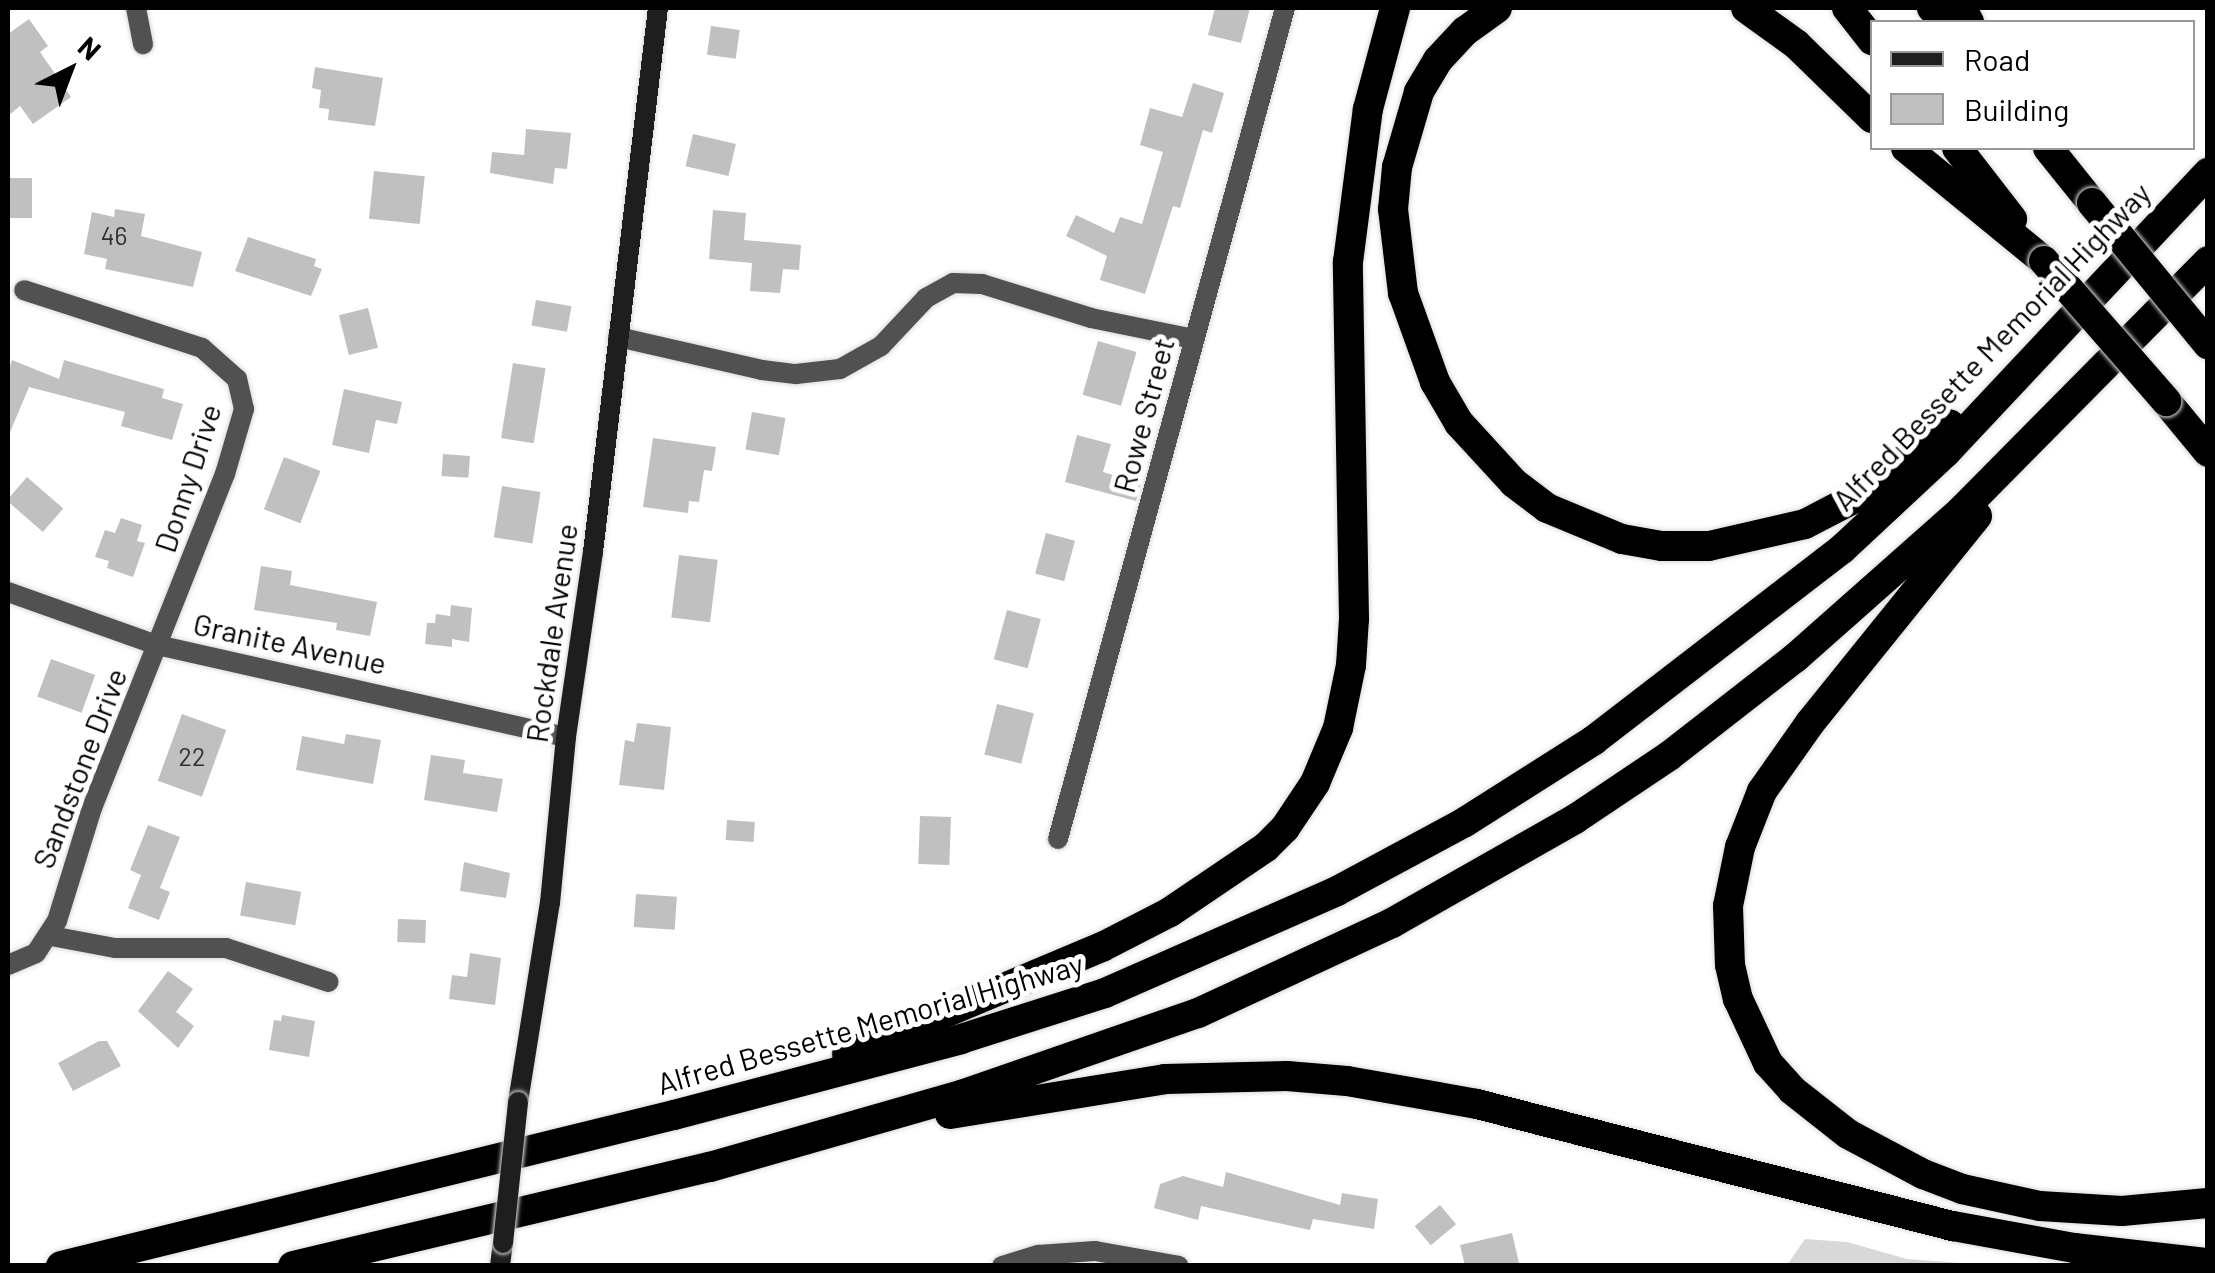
<!DOCTYPE html>
<html>
<head>
<meta charset="utf-8">
<style>
  body { margin:0 }
  #map { position:relative; width:2215px; height:1273px; overflow:hidden; background:#fff; font-family:Barlow,sans-serif }
  div>[style] { position:absolute }
  [style*='--x'] { left:calc(var(--x)*1px); top:calc(var(--y)*1px); width:calc(var(--w)*1px); rotate:calc(var(--a)*1deg) }
  .green>* { inset:0; background:#d8d8d8 }
  .building>* { inset:0; background:#c0c0c0; transform-origin:0 0 }
  .roads { filter:drop-shadow(0 0 2px #dbdbdb) drop-shadow(0 0 2px #dbdbdb) }
  .minor>* { height:20px; margin:-10px; padding:0 10px; transform-origin:10px; border-radius:10px; background:#515151 }
  .secondary>* { height:20px; margin:-10px; padding:0 10px; transform-origin:10px; border-radius:10px; background:#1e1e1e }
  .motorway>* { height:30px; margin:-15px; padding:0 15px; transform-origin:15px; border-radius:15px; background:#000 }
  .bridges { filter:drop-shadow(0 0 2px #dbdbdb) drop-shadow(0 0 2px #dbdbdb) }
  .secondary-bridge>* { height:20px; margin:-10px; padding:0 10px; transform-origin:10px; border-radius:10px; background:#1e1e1e }
  .motorway-bridge>* { height:30px; margin:-15px; padding:0 15px; transform-origin:15px; border-radius:15px; background:#000 }
  span { translate:-50% -50%; white-space:nowrap; text-align:center; line-height:1.15; -webkit-text-stroke:10px #fff; paint-order:stroke }
  .number-label { font-size:25px; color:#303030 }
  .number-label span { -webkit-text-stroke-width:0 }
  .street-label { font-size:30px; color:#000 }
  .frame { position:absolute; inset:0; border:10px solid #000; pointer-events:none }
  .legend { position:absolute; left:1870px; top:20px; width:325px; height:130px; box-sizing:border-box; background:#fff; border:2px solid #999; margin:0; padding:12px 18px; list-style:none; font-size:30px; color:#000 }
  .legend li { display:flex; align-items:center; gap:20px; height:50px }
  .legend b { width:50px; border:2px solid #999 }
  .north { position:absolute; left:20px; top:20px; width:100px; height:100px; -webkit-text-stroke:8px #fff; paint-order:stroke; rotate:42deg; font-size:28px; font-weight:700; line-height:40px; text-align:center; color:#000 }
  .north::after { content:''; display:block; margin:auto; width:35px; height:45px; background:#000; clip-path:polygon(50% 0,100% 100%,50% 72%,0 100%) }
</style>
</head>
<body>
<div id="map">
  <div class="green">
    <div style="clip-path:polygon(1805px 1239px,1847px 1242px,1907px 1259px,1988px 1265px,1787px 1265px)"></div>
  </div>
  <div class="building">
    <div style="clip-path:polygon(1215px 8px,1250px 8px,1241px 43px,1208px 35px)"></div>
    <div style="clip-path:polygon(29px 19px,48px 46px,40px 52px,71px 97px,33px 124px,20px 106px,8px 116px,8px 34px)"></div>
    <div style="left:711px;top:26px;width:29px;height:29px;rotate:8deg"></div>
    <div style="clip-path:polygon(315px 67px,383px 78px,375px 126px,328px 120px,329px 109px,319px 108px,321px 90px,312px 88px)"></div>
    <div style="clip-path:polygon(1193px 83px,1224px 93px,1212px 133px,1203px 130px,1180px 208px,1173px 206px,1145px 294px,1100px 280px,1107px 256px,1066px 236px,1076px 215px,1114px 233px,1120px 217px,1142px 224px,1163px 152px,1140px 145px,1150px 108px,1182px 117px)"></div>
    <div style="clip-path:polygon(526px 129px,571px 133px,567px 169px,555px 168px,553px 184px,490px 173px,492px 152px,524px 155px)"></div>
    <div style="left:693px;top:134px;width:44px;height:33px;rotate:13deg"></div>
    <div style="left:374px;top:171px;width:51px;height:48px;rotate:6deg"></div>
    <div style="left:8px;top:178px;width:24px;height:40px"></div>
    <div style="clip-path:polygon(115px 209px,145px 214px,141px 236px,202px 252px,193px 287px,105px 269px,107px 259px,84px 254px,92px 212px,114px 217px)"></div>
    <div style="clip-path:polygon(713px 210px,746px 213px,744px 240px,801px 245px,799px 270px,783px 269px,780px 293px,750px 291px,752px 263px,709px 259px)"></div>
    <div style="clip-path:polygon(248px 237px,316px 259px,314px 266px,322px 269px,311px 296px,235px 271px)"></div>
    <div style="left:536px;top:300px;width:36px;height:26px;rotate:10deg"></div>
    <div style="left:368px;top:308px;width:41px;height:30px;rotate:76deg"></div>
    <div style="left:1098px;top:341px;width:40px;height:56px;rotate:16deg"></div>
    <div style="clip-path:polygon(12px 360px,59px 379px,64px 360px,164px 389px,162px 398px,183px 404px,172px 440px,121px 426px,125px 412px,29px 387px,8px 437px,8px 372px)"></div>
    <div style="left:513px;top:363px;width:33px;height:76px;rotate:9deg"></div>
    <div style="clip-path:polygon(344px 389px,402px 402px,397px 424px,376px 420px,369px 453px,332px 445px)"></div>
    <div style="left:752px;top:412px;width:34px;height:38px;rotate:10deg"></div>
    <div style="clip-path:polygon(1077px 435px,1111px 444px,1103px 472px,1141px 483px,1136px 501px,1065px 482px)"></div>
    <div style="clip-path:polygon(653px 438px,716px 447px,712px 471px,704px 470px,699px 502px,689px 501px,688px 513px,643px 507px)"></div>
    <div style="left:443px;top:454px;width:27px;height:22px;rotate:4deg"></div>
    <div style="left:284px;top:457px;width:39px;height:56px;rotate:21deg"></div>
    <div style="left:27px;top:477px;width:48px;height:31px;rotate:41deg"></div>
    <div style="left:502px;top:486px;width:39px;height:52px;rotate:9deg"></div>
    <div style="clip-path:polygon(121px 518px,142px 525px,137px 541px,145px 543px,133px 577px,107px 568px,109px 561px,95px 557px,105px 530px,115px 533px)"></div>
    <div style="left:1046px;top:533px;width:30px;height:42px;rotate:15deg"></div>
    <div style="left:679px;top:555px;width:39px;height:63px;rotate:7deg"></div>
    <div style="clip-path:polygon(261px 566px,292px 571px,290px 585px,377px 602px,370px 636px,336px 630px,337px 623px,254px 610px)"></div>
    <div style="clip-path:polygon(451px 605px,472px 608px,469px 642px,452px 639px,452px 647px,425px 644px,427px 623px,435px 623px,436px 614px,450px 616px)"></div>
    <div style="left:1007px;top:610px;width:35px;height:51px;rotate:15deg"></div>
    <div style="left:51px;top:659px;width:47px;height:40px;rotate:20deg"></div>
    <div style="left:997px;top:704px;width:38px;height:52px;rotate:14deg"></div>
    <div style="left:182px;top:714px;width:47px;height:71px;rotate:20deg"></div>
    <div style="clip-path:polygon(637px 723px,671px 727px,664px 790px,619px 785px,625px 740px,634px 742px)"></div>
    <div style="clip-path:polygon(346px 734px,381px 740px,373px 784px,296px 770px,302px 736px,344px 744px)"></div>
    <div style="clip-path:polygon(431px 755px,465px 760px,463px 773px,503px 779px,497px 812px,424px 800px)"></div>
    <div style="left:920px;top:816px;width:31px;height:48px;rotate:2deg"></div>
    <div style="left:727px;top:820px;width:28px;height:20px;rotate:4deg"></div>
    <div style="clip-path:polygon(148px 825px,180px 837px,160px 888px,170px 892px,159px 920px,128px 908px,141px 875px,130px 870px)"></div>
    <div style="clip-path:polygon(464px 862px,510px 873px,506px 898px,460px 891px)"></div>
    <div style="left:246px;top:882px;width:56px;height:34px;rotate:10deg"></div>
    <div style="left:636px;top:894px;width:41px;height:33px;rotate:4deg"></div>
    <div style="left:398px;top:919px;width:28px;height:23px;rotate:2deg"></div>
    <div style="clip-path:polygon(470px 953px,501px 958px,495px 1005px,449px 999px,452px 975px,467px 977px)"></div>
    <div style="clip-path:polygon(168px 971px,193px 989px,176px 1012px,194px 1026px,178px 1048px,138px 1011px)"></div>
    <div style="clip-path:polygon(282px 1015px,315px 1021px,309px 1057px,269px 1050px,274px 1020px,281px 1021px)"></div>
    <div style="clip-path:polygon(99px 1041px,107px 1041px,121px 1066px,73px 1091px,58px 1063px)"></div>
    <div style="clip-path:polygon(1226px 1172px,1340px 1205px,1342px 1193px,1378px 1199px,1374px 1229px,1313px 1219px,1310px 1230px,1201px 1206px,1198px 1220px,1154px 1208px,1160px 1184px,1183px 1176px,1223px 1187px)"></div>
    <div style="left:1440px;top:1205px;width:25px;height:33px;rotate:50deg"></div>
    <div style="clip-path:polygon(1512px 1233px,1519px 1263px,1465px 1266px,1460px 1245px)"></div>
  </div>
  <div class="roads">
    <div class="minor">
      <div style="--x:136;--y:8;--w:37;--a:79"></div>
      <div style="--x:618;--y:337;--w:148;--a:12.9"></div>
      <div style="--x:762;--y:370;--w:34;--a:7"></div>
      <div style="--x:796;--y:374;--w:44;--a:-6.5"></div>
      <div style="--x:840;--y:369;--w:47;--a:-29.3"></div>
      <div style="--x:881;--y:346;--w:66;--a:-46.8"></div>
      <div style="--x:926;--y:298;--w:31;--a:-29"></div>
      <div style="--x:953;--y:283;--w:29;--a:2"></div>
      <div style="--x:982;--y:284;--w:114;--a:17.3"></div>
      <div style="--x:1091;--y:318;--w:105;--a:11.5"></div>
      <div style="--x:8;--y:592;--w:158;--a:19.6"></div>
      <div style="--x:157;--y:645;--w:419;--a:12.7"></div>
      <div style="--x:1058;--y:839;--w:861;--a:-74.72"></div>
      <div style="--x:51;--y:936;--w:65;--a:10.6"></div>
      <div style="--x:115;--y:948;--w:111;--a:0"></div>
      <div style="--x:226;--y:948;--w:108;--a:18.3"></div>
      <div style="--x:8;--y:965;--w:30;--a:-23"></div>
      <div style="--x:36;--y:953;--w:38;--a:-57"></div>
      <div style="--x:57;--y:921;--w:118;--a:-72.8"></div>
      <div style="--x:92;--y:808;--w:360;--a:-68.3"></div>
      <div style="--x:225;--y:474;--w:68;--a:-73.7"></div>
      <div style="--x:244;--y:409;--w:31;--a:-103"></div>
      <div style="--x:237;--y:379;--w:47;--a:-138.5"></div>
      <div style="--x:202;--y:348;--w:187;--a:-162"></div>
      <div style="--x:1002;--y:1266;--w:38;--a:-17"></div>
      <div style="--x:1038;--y:1255;--w:57;--a:-4"></div>
      <div style="--x:1095;--y:1251;--w:85;--a:10.1"></div>
    </div>
    <div class="secondary">
      <div style="--x:518;--y:1102;--w:202;--a:-80.9"></div>
      <div style="--x:550;--y:903;--w:167;--a:-84.5"></div>
      <div style="--x:566;--y:737;--w:187;--a:-81.7"></div>
      <div style="--x:593;--y:552;--w:548;--a:-83.19"></div>
      <div style="--x:500;--y:1266;--w:23;--a:-83"></div>
    </div>
    <div class="motorway">
      <div style="--x:1497;--y:8;--w:39;--a:144"></div>
      <div style="--x:1465;--y:31;--w:40;--a:133"></div>
      <div style="--x:1438;--y:60;--w:37;--a:121"></div>
      <div style="--x:1419;--y:92;--w:78;--a:106.3"></div>
      <div style="--x:1397;--y:167;--w:42;--a:95.4"></div>
      <div style="--x:1393;--y:209;--w:85;--a:83.2"></div>
      <div style="--x:1403;--y:293;--w:95;--a:70.2"></div>
      <div style="--x:1435;--y:382;--w:48;--a:59.7"></div>
      <div style="--x:1459;--y:423;--w:81;--a:47.5"></div>
      <div style="--x:1514;--y:483;--w:41;--a:37.1"></div>
      <div style="--x:1547;--y:508;--w:81;--a:22.5"></div>
      <div style="--x:1622;--y:539;--w:40;--a:10"></div>
      <div style="--x:1661;--y:546;--w:48;--a:0"></div>
      <div style="--x:1709;--y:546;--w:98;--a:-12.9"></div>
      <div style="--x:1805;--y:524;--w:56;--a:-27.5"></div>
      <div style="--x:1855;--y:498;--w:120;--a:-37.9"></div>
      <div style="--x:1746;--y:8;--w:62;--a:35.8"></div>
      <div style="--x:1796;--y:44;--w:106;--a:44.2"></div>
      <div style="--x:1847;--y:8;--w:41;--a:52"></div>
      <div style="--x:1932;--y:8;--w:19;--a:47"></div>
      <div style="--x:1961;--y:8;--w:16;--a:60"></div>
      <div style="--x:1906;--y:148;--w:178;--a:39.3"></div>
      <div style="--x:1957;--y:148;--w:90;--a:52.2"></div>
      <div style="--x:2048;--y:148;--w:70;--a:51.3"></div>
      <div style="--x:2166;--y:401;--w:66;--a:50.5"></div>
      <div style="--x:1977;--y:516;--w:266;--a:128.9"></div>
      <div style="--x:1810;--y:723;--w:83;--a:125.2"></div>
      <div style="--x:1762;--y:791;--w:60;--a:111.4"></div>
      <div style="--x:1740;--y:847;--w:60;--a:101.5"></div>
      <div style="--x:1728;--y:906;--w:59;--a:88.1"></div>
      <div style="--x:1730;--y:965;--w:35;--a:77"></div>
      <div style="--x:1738;--y:999;--w:71;--a:64.9"></div>
      <div style="--x:1768;--y:1063;--w:36;--a:48"></div>
      <div style="--x:1792;--y:1090;--w:71;--a:38.2"></div>
      <div style="--x:1848;--y:1134;--w:85;--a:28.1"></div>
      <div style="--x:1923;--y:1174;--w:42;--a:21"></div>
      <div style="--x:1962;--y:1189;--w:80;--a:12.3"></div>
      <div style="--x:2040;--y:1206;--w:82;--a:3.5"></div>
      <div style="--x:2122;--y:1211;--w:86;--a:-5.3"></div>
      <div style="--x:847;--y:1054;--w:277;--a:-22.8"></div>
      <div style="--x:1102;--y:947;--w:76;--a:-27.2"></div>
      <div style="--x:1170;--y:912;--w:116;--a:-34.1"></div>
      <div style="--x:1266;--y:847;--w:27;--a:-45"></div>
      <div style="--x:1285;--y:828;--w:54;--a:-56.3"></div>
      <div style="--x:1315;--y:783;--w:60;--a:-67.3"></div>
      <div style="--x:1338;--y:728;--w:64;--a:-78.3"></div>
      <div style="--x:1351;--y:665;--w:46;--a:-86.3"></div>
      <div style="--x:1354;--y:619;--w:357;--a:-91"></div>
      <div style="--x:1348;--y:262;--w:154;--a:-82.6"></div>
      <div style="--x:1368;--y:109;--w:105;--a:-75"></div>
      <div style="--x:950;--y:1114;--w:218;--a:-9.2"></div>
      <div style="--x:1165;--y:1079;--w:122;--a:-1.4"></div>
      <div style="--x:1287;--y:1076;--w:60;--a:4.8"></div>
      <div style="--x:1347;--y:1081;--w:132;--a:10"></div>
      <div style="--x:1477;--y:1104;--w:491;--a:14.4"></div>
      <div style="--x:1953;--y:1226;--w:123;--a:10.3"></div>
      <div style="--x:2074;--y:1248;--w:135;--a:6.4"></div>
      <div style="--x:61;--y:1266;--w:631;--a:-13.84"></div>
      <div style="--x:674;--y:1115;--w:297;--a:-14.8"></div>
      <div style="--x:961;--y:1039;--w:151;--a:-17.7"></div>
      <div style="--x:1105;--y:993;--w:253;--a:-23.7"></div>
      <div style="--x:1337;--y:891;--w:145;--a:-28.3"></div>
      <div style="--x:1465;--y:822;--w:153;--a:-32.4"></div>
      <div style="--x:1594;--y:740;--w:313;--a:-37.6"></div>
      <div style="--x:1842;--y:549;--w:142;--a:-43"></div>
      <div style="--x:1946;--y:452;--w:383;--a:-46.8"></div>
      <div style="--x:293;--y:1266;--w:429;--a:-13.4"></div>
      <div style="--x:710;--y:1167;--w:264;--a:-16"></div>
      <div style="--x:964;--y:1094;--w:248;--a:-19.1"></div>
      <div style="--x:1198;--y:1013;--w:214;--a:-24.9"></div>
      <div style="--x:1392;--y:923;--w:210;--a:-29.6"></div>
      <div style="--x:1575;--y:819;--w:113;--a:-33.8"></div>
      <div style="--x:1669;--y:756;--w:160;--a:-37.9"></div>
      <div style="--x:1795;--y:658;--w:223;--a:-41.5"></div>
      <div style="--x:1962;--y:510;--w:350;--a:-45.3"></div>
    </div>
  </div>
  <div class="bridges">
    <div class="secondary-bridge">
      <div style="--x:503;--y:1243;--w:142;--a:-83.9"></div>
    </div>
    <div class="motorway-bridge">
      <div style="--x:2092;--y:203;--w:183;--a:50.6"></div>
      <div style="--x:2044;--y:261;--w:186;--a:48.9"></div>
    </div>
  </div>
  <div class="number-label">
    <span style="left:114px;top:235px">46</span>
    <span style="left:192px;top:756px">22</span>
  </div>
  <div class="street-label">
    <span style="left:1991px;top:346px;rotate:-46deg">Alfred Bessette Memorial Highway</span>
    <span style="left:1143px;top:415px;rotate:-75deg">Rowe Street</span>
    <span style="left:187px;top:478px;rotate:-72deg">Donny Drive</span>
    <span style="left:551px;top:633px;rotate:-82deg">Rockdale Avenue</span>
    <span style="left:290px;top:643px;rotate:12deg">Granite Avenue</span>
    <span style="left:79px;top:768px;rotate:-69deg">Sandstone Drive</span>
    <span style="left:870px;top:1023px;rotate:-16deg">Alfred Bessette Memorial Highway</span>
  </div>
  <div class="frame"></div>
  <ul class="legend">
  <li><b style="height:12px;background:#1e1e1e"></b>Road</li>
  <li><b style="height:28px;background:#c0c0c0"></b>Building</li>
  </ul>
  <div class="north">N</div>
</div>
</body>
</html>
